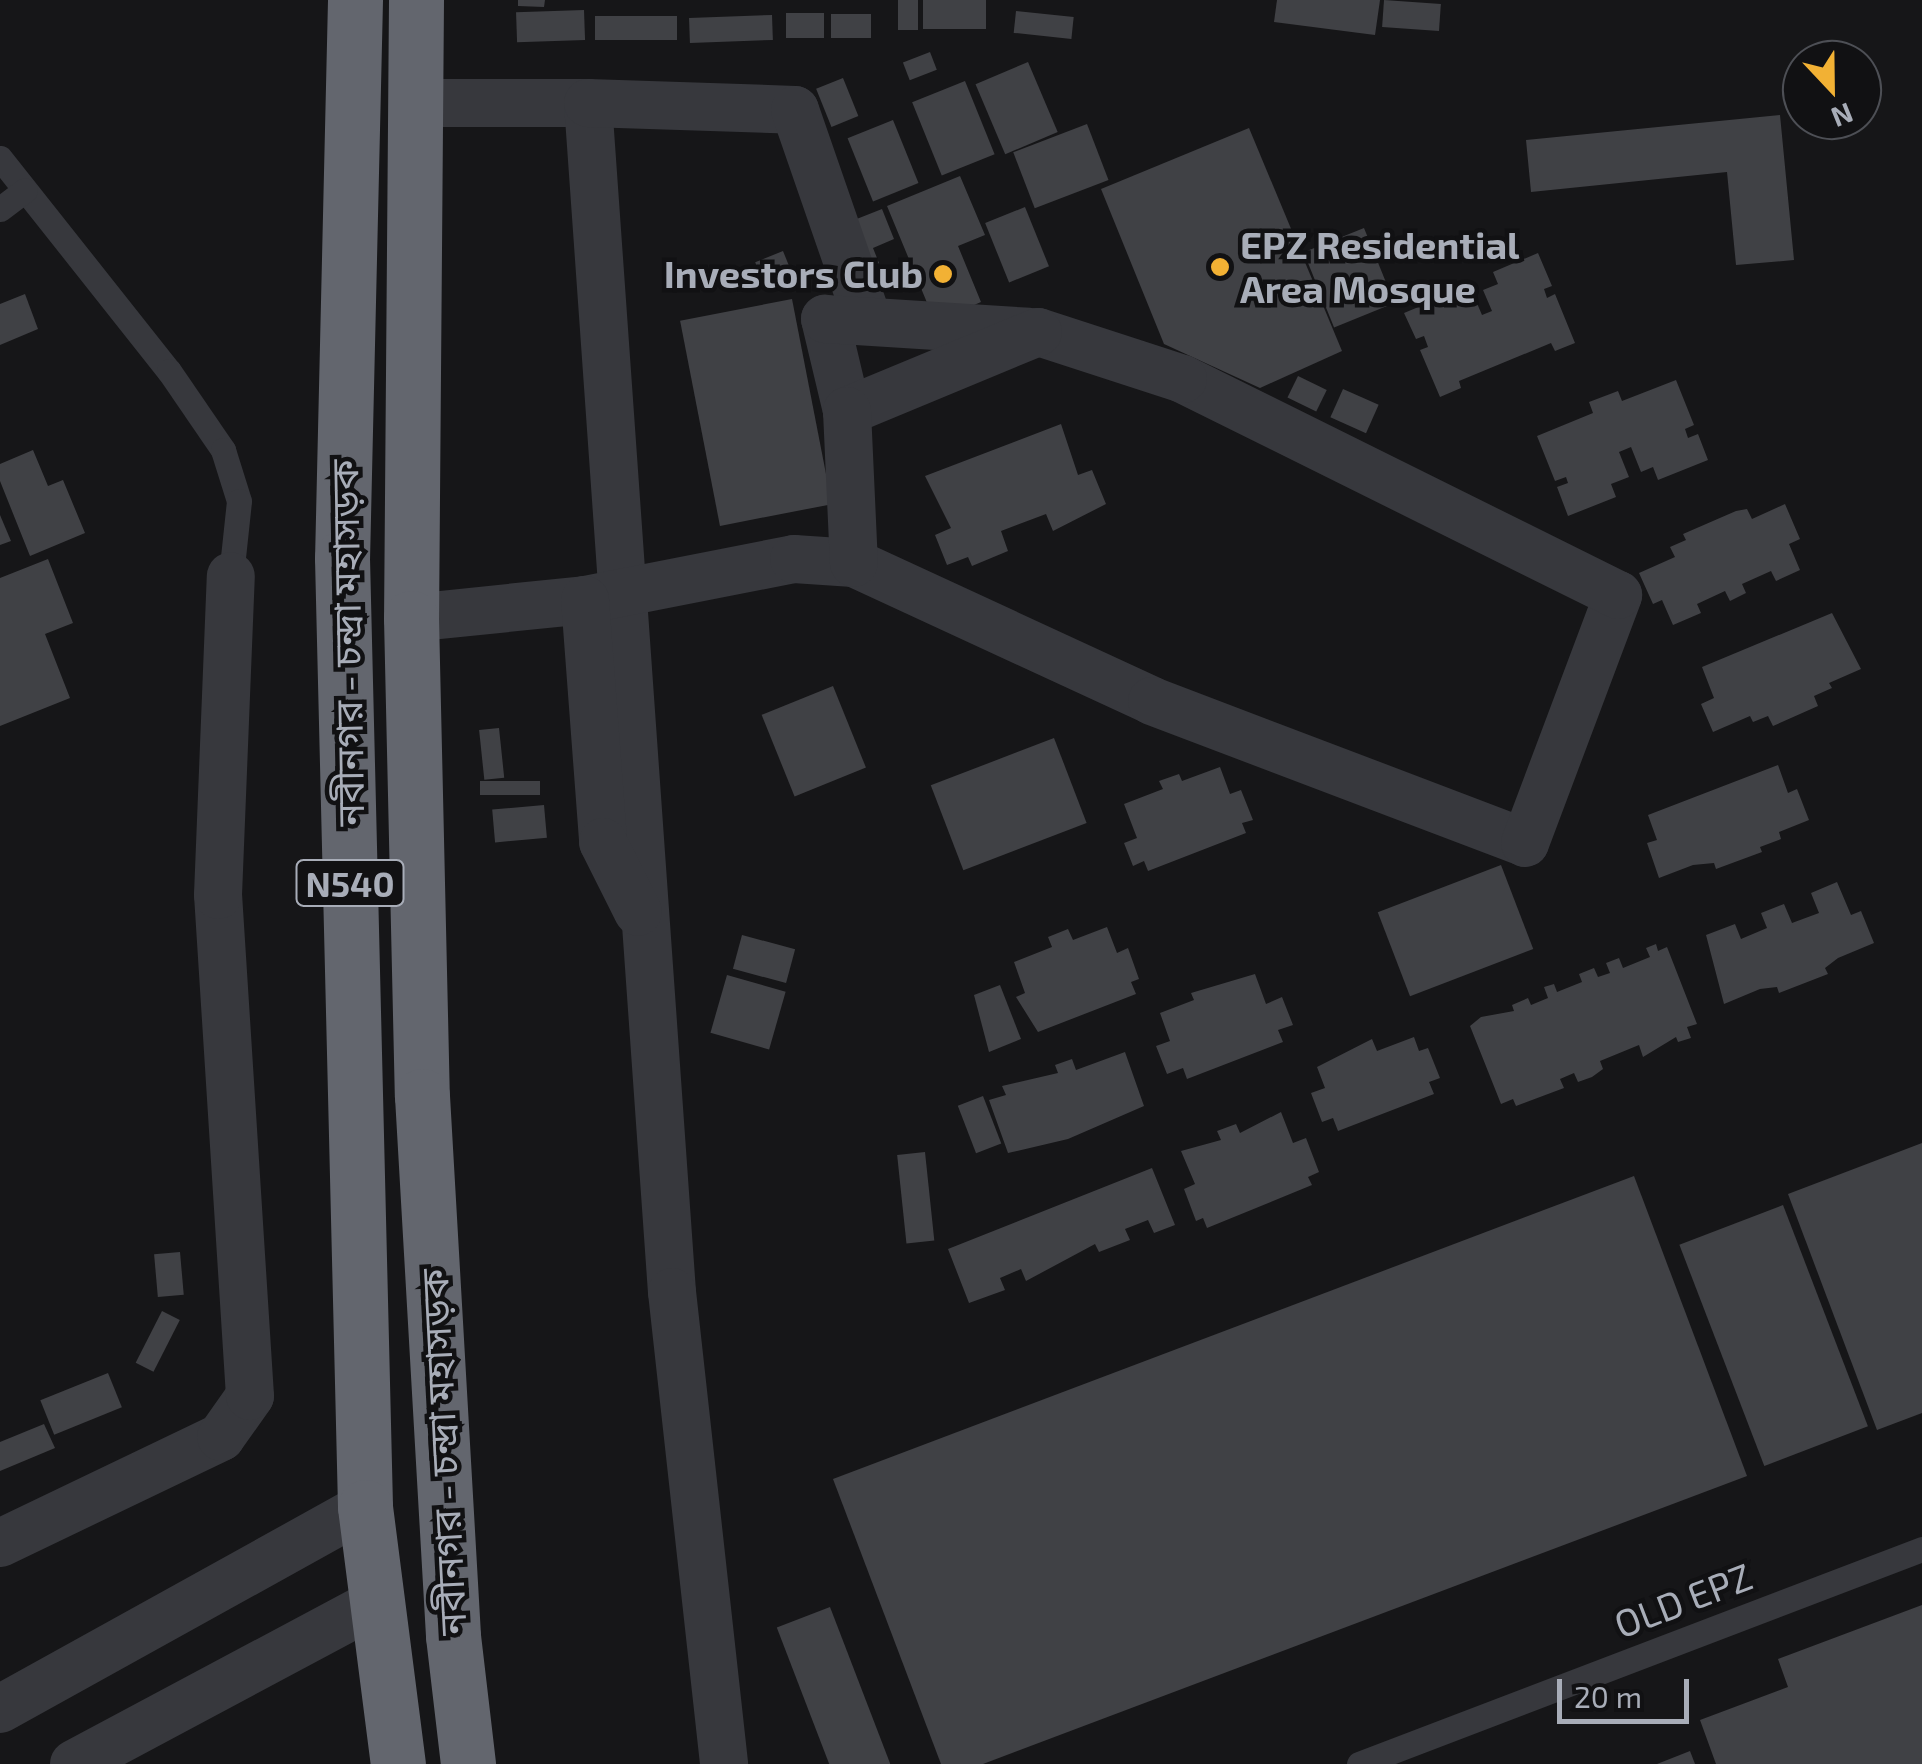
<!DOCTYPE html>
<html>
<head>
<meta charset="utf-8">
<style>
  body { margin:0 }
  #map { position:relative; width:1922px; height:1764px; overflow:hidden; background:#161618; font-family:"Exo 2","Noto Sans Bengali",sans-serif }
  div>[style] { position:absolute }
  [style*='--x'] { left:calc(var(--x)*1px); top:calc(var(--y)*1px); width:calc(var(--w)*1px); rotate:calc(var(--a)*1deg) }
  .building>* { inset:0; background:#404145; transform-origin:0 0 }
  .lane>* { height:25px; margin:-12.5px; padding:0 12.5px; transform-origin:12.5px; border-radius:12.5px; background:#37383d }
  .street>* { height:48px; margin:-24px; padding:0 24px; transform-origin:24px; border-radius:24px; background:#37383d }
  .highway>* { height:55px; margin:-27.5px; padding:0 27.5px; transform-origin:27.5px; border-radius:27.5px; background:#63666e }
  .dots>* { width:28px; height:28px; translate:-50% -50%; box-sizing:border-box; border:5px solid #111113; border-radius:50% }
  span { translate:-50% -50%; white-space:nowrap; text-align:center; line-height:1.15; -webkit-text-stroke:9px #111113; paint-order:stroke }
  .shield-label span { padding:2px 8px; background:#111113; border:2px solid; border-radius:8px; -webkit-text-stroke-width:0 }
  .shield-label { font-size:35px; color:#a8adb8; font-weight:700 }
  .poi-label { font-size:38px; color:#a8adb8; font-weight:700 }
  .left { translate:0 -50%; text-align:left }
  .right { translate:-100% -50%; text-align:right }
  .street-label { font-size:38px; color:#a8adb8 }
  .north { position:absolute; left:1782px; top:40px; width:100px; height:100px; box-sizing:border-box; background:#111113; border:2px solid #4d4f55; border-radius:50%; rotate:158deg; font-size:28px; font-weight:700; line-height:40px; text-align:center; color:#a8adb8 }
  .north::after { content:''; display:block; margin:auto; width:35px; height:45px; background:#f2b134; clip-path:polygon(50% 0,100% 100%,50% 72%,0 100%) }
  .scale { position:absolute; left:1557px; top:1679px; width:132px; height:45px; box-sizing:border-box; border:5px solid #a8adb8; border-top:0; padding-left:12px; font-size:30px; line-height:35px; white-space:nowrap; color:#a8adb8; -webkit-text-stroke:8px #111113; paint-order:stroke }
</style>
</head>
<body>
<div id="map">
  <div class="building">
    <div style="clip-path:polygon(518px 0,545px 0,544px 7px,518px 6px)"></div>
    <div style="left:898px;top:0;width:20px;height:30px"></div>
    <div style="left:923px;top:0;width:63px;height:29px"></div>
    <div style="clip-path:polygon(1277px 0,1380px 0,1375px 35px,1274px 22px)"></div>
    <div style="left:1384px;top:0;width:57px;height:27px;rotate:4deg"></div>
    <div style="left:584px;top:10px;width:30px;height:68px;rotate:88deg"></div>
    <div style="left:1016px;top:11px;width:58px;height:22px;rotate:6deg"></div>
    <div style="left:824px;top:13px;width:25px;height:38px;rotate:90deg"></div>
    <div style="left:871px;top:14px;width:24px;height:40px;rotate:90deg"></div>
    <div style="left:772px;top:15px;width:25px;height:83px;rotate:88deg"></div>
    <div style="left:677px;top:16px;width:24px;height:82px;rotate:90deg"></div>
    <div style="left:930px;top:52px;width:19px;height:29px;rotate:69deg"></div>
    <div style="left:1028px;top:62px;width:76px;height:57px;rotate:67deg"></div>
    <div style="left:843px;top:78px;width:41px;height:29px;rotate:68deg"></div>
    <div style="left:965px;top:81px;width:79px;height:57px;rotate:68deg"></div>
    <div style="clip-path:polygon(1780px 115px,1794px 260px,1736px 265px,1727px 172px,1531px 192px,1526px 140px)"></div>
    <div style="left:893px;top:120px;width:68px;height:49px;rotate:68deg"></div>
    <div style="left:1087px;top:124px;width:60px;height:79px;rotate:69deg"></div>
    <div style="clip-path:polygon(1249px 128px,1342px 351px,1260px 388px,1164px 344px,1101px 189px)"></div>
    <div style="clip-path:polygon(960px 176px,985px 235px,958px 246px,981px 302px,935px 322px,887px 206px)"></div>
    <div style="left:1025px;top:207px;width:64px;height:43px;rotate:68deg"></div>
    <div style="clip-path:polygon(882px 209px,894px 239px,873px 248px,879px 263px,863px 270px,844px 224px)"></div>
    <div style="left:1364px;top:228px;width:81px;height:65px;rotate:68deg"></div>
    <div style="left:783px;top:251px;width:18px;height:30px;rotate:68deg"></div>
    <div style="clip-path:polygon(1538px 253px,1552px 286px,1544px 289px,1547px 298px,1555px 294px,1575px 343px,1555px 351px,1551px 343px,1459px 381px,1461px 388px,1440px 397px,1420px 350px,1428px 347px,1424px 336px,1416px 339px,1404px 313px,1452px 293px,1457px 302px,1473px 294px,1482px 315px,1492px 311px,1483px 290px,1498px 284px,1493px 272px)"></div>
    <div style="clip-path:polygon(25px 294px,38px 329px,0 345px,0 304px)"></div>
    <div style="left:792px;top:299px;width:209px;height:114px;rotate:79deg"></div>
    <div style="left:1298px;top:376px;width:32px;height:24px;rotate:26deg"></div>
    <div style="clip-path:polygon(1676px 380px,1694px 425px,1685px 429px,1688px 438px,1698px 434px,1708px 460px,1658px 480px,1653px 467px,1641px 472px,1631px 447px,1619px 452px,1629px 477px,1611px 484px,1616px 497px,1568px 516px,1557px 487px,1568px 483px,1566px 477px,1555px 481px,1537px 436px,1593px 413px,1589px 402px,1618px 391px,1622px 401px)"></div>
    <div style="left:1343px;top:389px;width:39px;height:31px;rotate:24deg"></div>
    <div style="clip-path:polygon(1061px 424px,1078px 475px,1092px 470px,1106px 504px,1053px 531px,1046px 514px,1001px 531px,1008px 551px,972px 566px,968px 557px,947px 565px,935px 535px,951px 528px,925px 476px)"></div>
    <div style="clip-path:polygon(33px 450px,48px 486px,63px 480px,85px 533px,30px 556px,0 481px,0 464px)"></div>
    <div style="clip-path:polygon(1785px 504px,1800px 539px,1789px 544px,1800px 570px,1776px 581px,1771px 571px,1742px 584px,1746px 593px,1730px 601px,1725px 591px,1697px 604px,1701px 613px,1673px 625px,1662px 600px,1653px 604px,1639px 573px,1675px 557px,1670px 547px,1686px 540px,1683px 534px,1736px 511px,1747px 509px,1752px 519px)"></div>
    <div style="clip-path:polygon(0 515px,11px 541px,0 545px)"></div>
    <div style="clip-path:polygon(48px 559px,73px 623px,45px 634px,70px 698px,0 726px,0 578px)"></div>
    <div style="clip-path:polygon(1832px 613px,1861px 669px,1829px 683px,1832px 688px,1814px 696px,1818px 706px,1773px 726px,1768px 716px,1753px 722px,1750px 716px,1713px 732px,1701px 704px,1714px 698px,1702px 667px)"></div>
    <div style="left:833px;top:686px;width:88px;height:77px;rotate:68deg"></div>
    <div style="left:499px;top:728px;width:50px;height:20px;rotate:84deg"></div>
    <div style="left:1054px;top:738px;width:91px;height:132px;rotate:69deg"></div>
    <div style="clip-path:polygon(1778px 765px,1788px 793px,1797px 789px,1809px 820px,1779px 832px,1781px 839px,1760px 847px,1762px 852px,1716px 869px,1714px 863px,1693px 865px,1659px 878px,1647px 843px,1657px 840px,1648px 815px)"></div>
    <div style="clip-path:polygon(1220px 767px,1230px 794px,1241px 790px,1253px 820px,1242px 823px,1246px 833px,1148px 871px,1144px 861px,1133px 866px,1124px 843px,1137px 838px,1124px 804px,1163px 789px,1159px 781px,1179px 774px,1182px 781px)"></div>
    <div style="left:540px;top:781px;width:14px;height:60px;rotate:90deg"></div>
    <div style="left:544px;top:805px;width:33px;height:52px;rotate:85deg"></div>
    <div style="left:1501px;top:865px;width:90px;height:132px;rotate:69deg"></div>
    <div style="clip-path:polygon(1837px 882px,1851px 915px,1861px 911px,1874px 943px,1838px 958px,1825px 968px,1828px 974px,1779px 993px,1777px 987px,1760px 989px,1724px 1004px,1706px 935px,1735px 924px,1741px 939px,1767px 928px,1761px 913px,1784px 904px,1792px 923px,1819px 913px,1811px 893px)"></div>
    <div style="clip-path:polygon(1107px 927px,1117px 953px,1128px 948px,1139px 979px,1131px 982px,1136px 994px,1038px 1032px,1016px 997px,1025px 993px,1014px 962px,1052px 947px,1048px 937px,1068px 929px,1073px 940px)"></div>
    <div style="left:742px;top:935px;width:55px;height:35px;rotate:15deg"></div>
    <div style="clip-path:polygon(1656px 944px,1658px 951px,1667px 947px,1697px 1024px,1687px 1027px,1691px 1038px,1678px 1042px,1676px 1037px,1643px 1057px,1639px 1045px,1600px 1061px,1603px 1069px,1592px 1077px,1578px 1082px,1574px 1073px,1560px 1079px,1564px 1088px,1516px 1106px,1513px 1099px,1501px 1104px,1470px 1026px,1481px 1017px,1514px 1011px,1512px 1005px,1528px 998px,1531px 1005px,1548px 998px,1544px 987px,1554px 984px,1557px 992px,1582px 982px,1579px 974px,1594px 968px,1598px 977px,1610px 973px,1606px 963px,1619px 958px,1623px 968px,1650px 957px,1646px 948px)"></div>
    <div style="clip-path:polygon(1255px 974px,1266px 1004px,1282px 997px,1293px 1025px,1278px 1030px,1283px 1042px,1187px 1079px,1183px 1068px,1167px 1074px,1156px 1046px,1170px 1041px,1160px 1013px,1194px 1000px,1191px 993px)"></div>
    <div style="left:727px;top:975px;width:61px;height:60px;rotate:16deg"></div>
    <div style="clip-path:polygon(1000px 985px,1021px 1039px,989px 1052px,974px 995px)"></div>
    <div style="clip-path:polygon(1414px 1037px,1419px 1051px,1428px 1048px,1440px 1078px,1429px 1082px,1434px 1094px,1338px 1131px,1333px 1118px,1322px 1122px,1311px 1093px,1325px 1088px,1317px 1067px,1372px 1039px,1377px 1051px)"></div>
    <div style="clip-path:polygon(1125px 1052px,1144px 1106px,1068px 1139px,1008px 1153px,989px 1100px,1006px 1095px,1002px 1086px,1058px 1073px,1055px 1065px,1072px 1059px,1076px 1070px)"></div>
    <div style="left:983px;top:1096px;width:51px;height:27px;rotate:69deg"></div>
    <div style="clip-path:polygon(1281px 1112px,1293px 1143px,1306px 1138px,1319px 1172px,1308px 1177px,1312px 1185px,1207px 1228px,1203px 1218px,1196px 1221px,1184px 1189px,1195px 1184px,1181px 1151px,1221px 1140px,1217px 1131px,1236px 1124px,1240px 1133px)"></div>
    <div style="clip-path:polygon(1922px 1143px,1922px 1413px,1877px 1430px,1788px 1194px)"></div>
    <div style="left:925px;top:1152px;width:89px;height:28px;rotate:84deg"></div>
    <div style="clip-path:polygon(1152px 1168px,1175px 1225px,1154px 1233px,1148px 1220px,1125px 1229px,1130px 1240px,1099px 1252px,1095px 1244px,1026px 1281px,1021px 1269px,1000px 1278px,1005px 1290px,969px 1303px,948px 1249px)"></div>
    <div style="clip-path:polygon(1634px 1176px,1747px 1476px,983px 1764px,941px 1764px,833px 1479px)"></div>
    <div style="left:1783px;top:1205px;width:237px;height:111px;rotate:69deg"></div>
    <div style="left:180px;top:1252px;width:43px;height:26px;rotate:85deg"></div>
    <div style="left:162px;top:1311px;width:20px;height:58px;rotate:27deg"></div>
    <div style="left:108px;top:1373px;width:37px;height:73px;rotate:68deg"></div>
    <div style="clip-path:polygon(44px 1424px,55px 1448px,0 1471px,0 1442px)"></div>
    <div style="clip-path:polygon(1922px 1605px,1922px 1764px,1716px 1764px,1700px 1720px,1788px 1687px,1778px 1659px)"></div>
    <div style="left:830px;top:1607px;width:168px;height:57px;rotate:69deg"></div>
    <div style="clip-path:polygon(1690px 1751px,1695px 1764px,1657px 1764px)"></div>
  </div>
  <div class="lane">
    <div style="--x:0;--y:158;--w:272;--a:51.6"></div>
    <div style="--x:169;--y:371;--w:96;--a:55.6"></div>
    <div style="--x:223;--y:450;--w:53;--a:72.6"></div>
    <div style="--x:239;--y:501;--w:75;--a:96.1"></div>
    <div style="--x:0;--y:209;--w:31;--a:-37"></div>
    <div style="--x:1359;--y:1764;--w:603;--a:-20.9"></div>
  </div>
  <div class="street">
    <div style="--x:415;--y:103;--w:173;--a:0"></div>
    <div style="--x:588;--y:103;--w:1192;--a:85.96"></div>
    <div style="--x:672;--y:1292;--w:475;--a:83.7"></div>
    <div style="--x:588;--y:103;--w:207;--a:1.9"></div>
    <div style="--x:795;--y:110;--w:220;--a:70.9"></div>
    <div style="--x:847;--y:411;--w:95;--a:-103.4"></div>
    <div style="--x:825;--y:319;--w:204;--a:3.6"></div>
    <div style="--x:585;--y:600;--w:213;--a:-11.1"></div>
    <div style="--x:794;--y:559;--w:60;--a:3.8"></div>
    <div style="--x:854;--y:563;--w:328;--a:24.8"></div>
    <div style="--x:1152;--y:701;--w:399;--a:20.8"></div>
    <div style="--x:1525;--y:843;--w:265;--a:-69.4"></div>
    <div style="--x:1618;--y:595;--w:486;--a:-153.6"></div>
    <div style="--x:1183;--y:379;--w:152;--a:-162"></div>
    <div style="--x:1038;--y:332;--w:207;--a:157.5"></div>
    <div style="--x:847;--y:411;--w:152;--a:87.4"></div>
    <div style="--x:411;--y:618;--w:175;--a:-5.9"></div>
    <div style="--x:585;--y:600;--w:243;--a:85.7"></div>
    <div style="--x:603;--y:842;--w:78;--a:63.4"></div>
    <div style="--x:0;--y:1543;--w:245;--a:-25.6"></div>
    <div style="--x:221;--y:1437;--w:50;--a:-54.7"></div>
    <div style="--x:250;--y:1396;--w:502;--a:-93.65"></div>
    <div style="--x:218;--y:895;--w:319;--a:-87.7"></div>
    <div style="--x:0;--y:1709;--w:417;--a:-29"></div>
    <div style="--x:74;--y:1764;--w:342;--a:-28.1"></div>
  </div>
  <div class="highway">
    <div style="--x:355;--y:0;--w:558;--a:91.33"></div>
    <div style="--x:342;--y:558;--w:949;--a:88.61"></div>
    <div style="--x:365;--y:1507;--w:259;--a:82.7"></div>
    <div style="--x:416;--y:0;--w:618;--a:90.46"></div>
    <div style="--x:411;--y:618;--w:478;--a:88.7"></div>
    <div style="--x:422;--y:1096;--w:541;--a:86.71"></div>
    <div style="--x:453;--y:1636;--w:129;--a:83.3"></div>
  </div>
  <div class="dots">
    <div style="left:1220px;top:267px;background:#f2b134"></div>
    <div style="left:943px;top:274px;background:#f2b134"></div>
  </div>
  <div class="shield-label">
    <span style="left:350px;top:883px">N540</span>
  </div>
  <div class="poi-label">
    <span class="left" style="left:1240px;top:267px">EPZ Residential<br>Area Mosque</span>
    <span class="right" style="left:923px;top:274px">Investors Club</span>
  </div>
  <div class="street-label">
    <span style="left:347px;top:643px;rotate:-91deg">নবীনগর - চন্দ্রা মহাসড়ক</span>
    <span style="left:443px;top:1452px;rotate:-93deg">নবীনগর - চন্দ্রা মহাসড়ক</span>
    <span style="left:1683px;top:1600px;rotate:-21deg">OLD EPZ</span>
  </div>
  <div class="north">N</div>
  <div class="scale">20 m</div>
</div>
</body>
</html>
